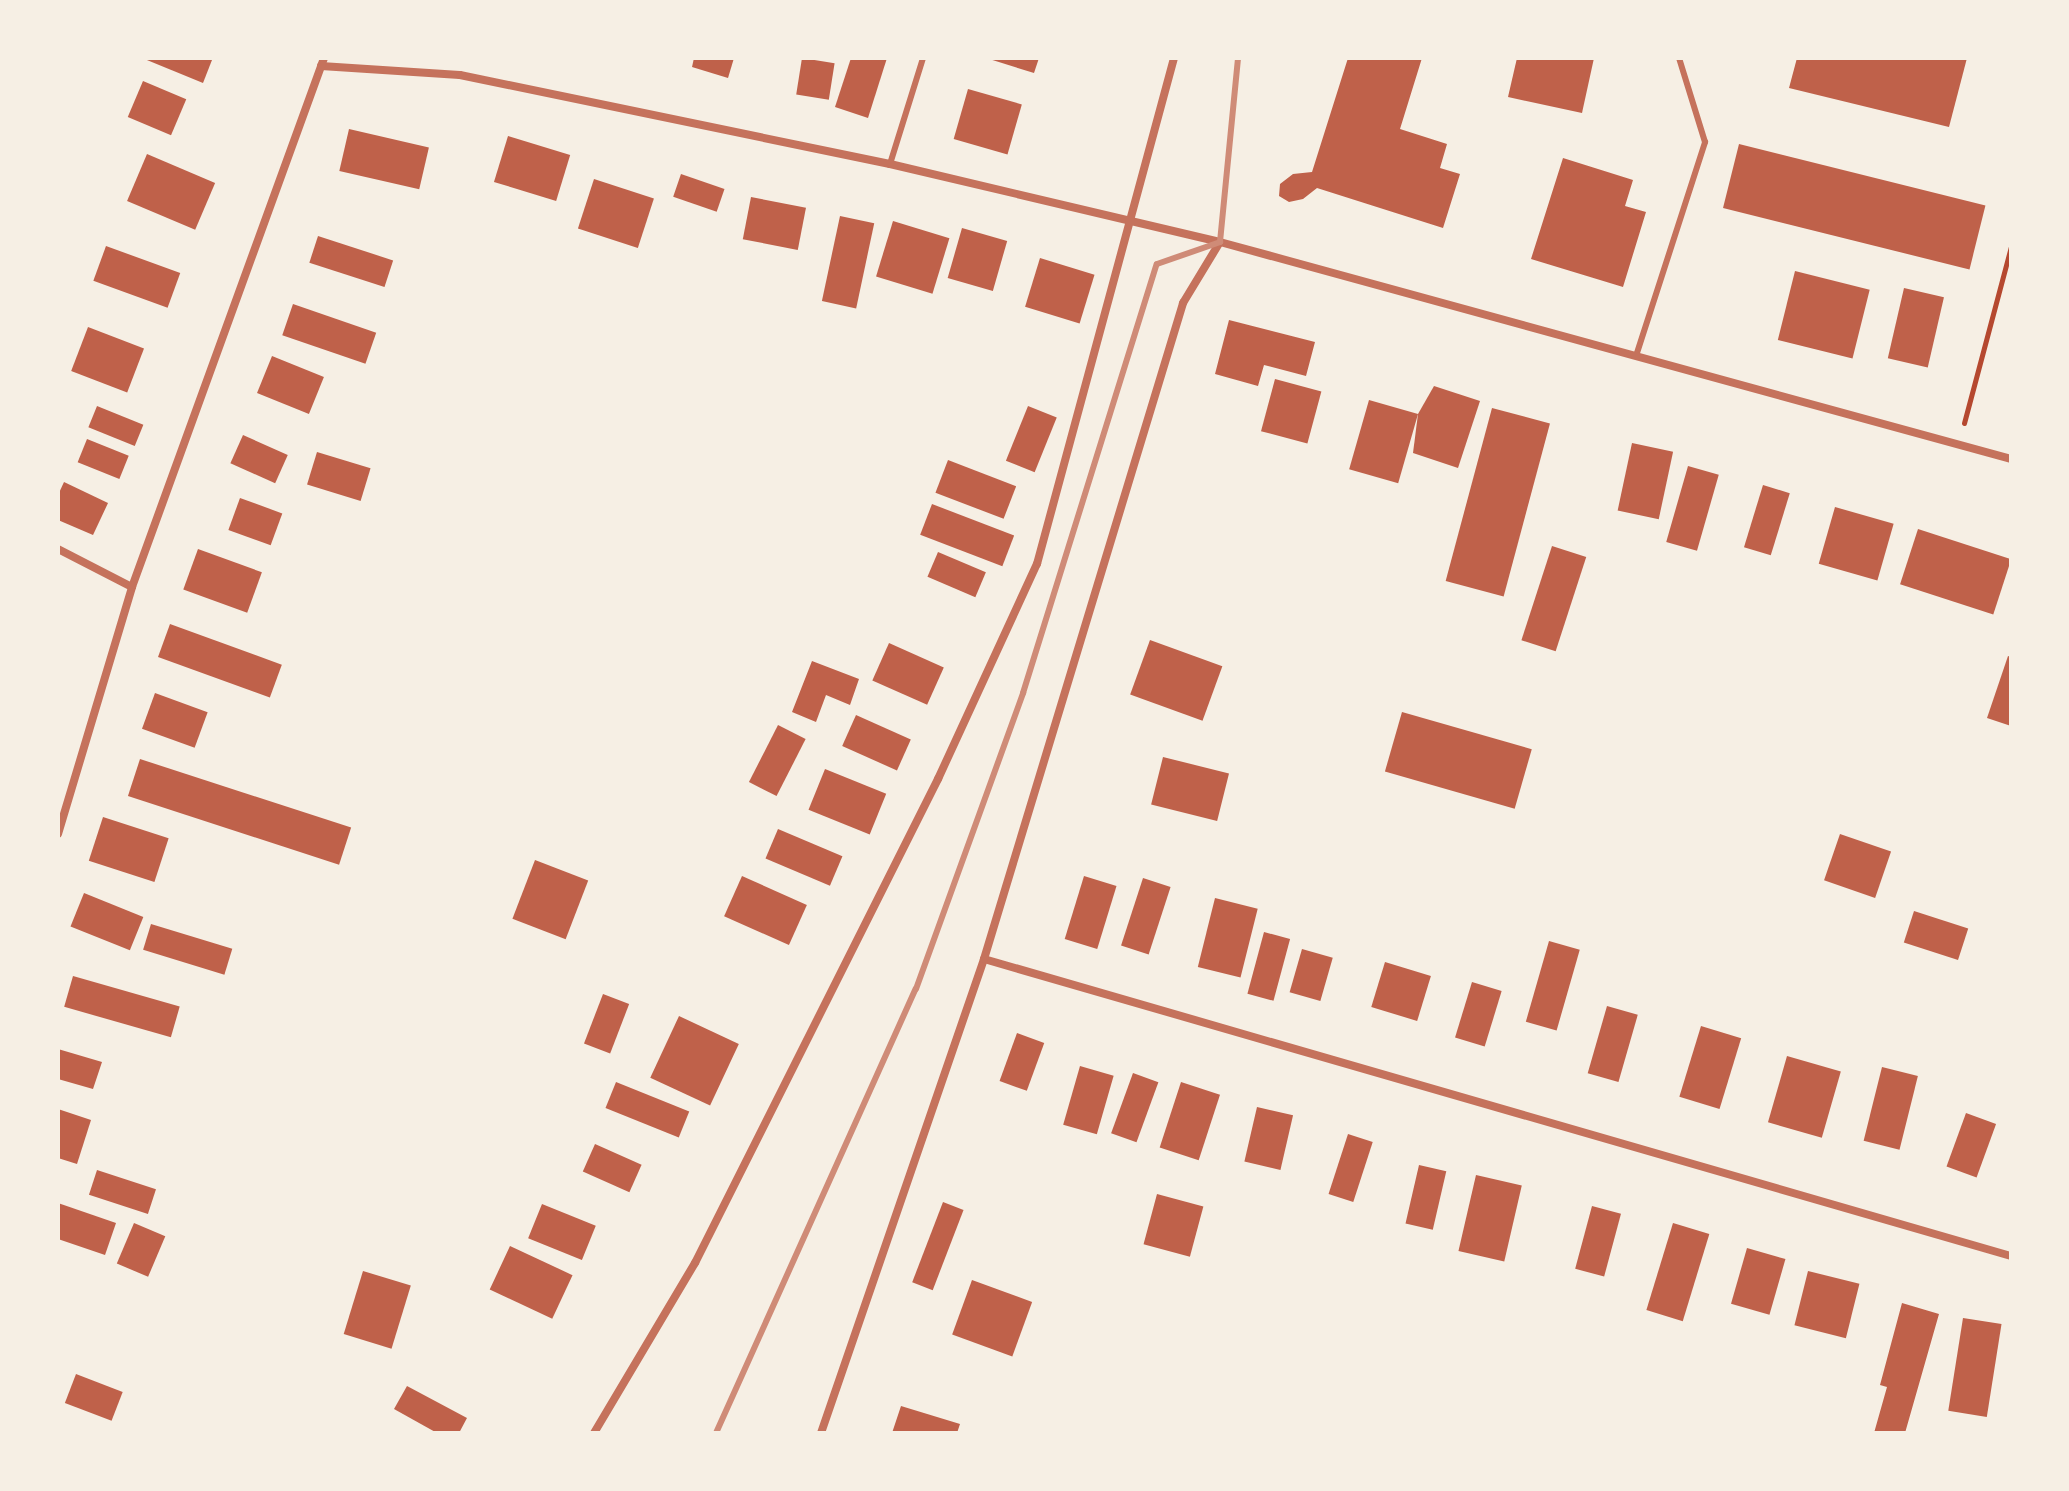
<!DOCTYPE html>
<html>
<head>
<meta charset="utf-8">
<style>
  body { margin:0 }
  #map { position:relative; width:2069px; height:1491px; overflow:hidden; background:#f6efe4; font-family:"PT Sans",sans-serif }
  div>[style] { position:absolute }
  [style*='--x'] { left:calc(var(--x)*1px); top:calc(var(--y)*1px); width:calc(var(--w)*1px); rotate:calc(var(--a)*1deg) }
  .building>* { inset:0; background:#bf614a; transform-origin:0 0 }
  .path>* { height:5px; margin:-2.5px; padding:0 2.5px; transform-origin:2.5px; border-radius:2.5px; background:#b5482f }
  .service>* { height:6px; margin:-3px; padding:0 3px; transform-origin:3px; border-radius:3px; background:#c5725c }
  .minor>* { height:8px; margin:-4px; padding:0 4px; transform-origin:4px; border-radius:4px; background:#c5725c }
  .rail>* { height:6px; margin:-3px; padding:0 3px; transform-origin:3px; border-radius:3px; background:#cf8b77 }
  span { translate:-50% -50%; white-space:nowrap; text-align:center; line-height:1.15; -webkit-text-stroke:8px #f6efe4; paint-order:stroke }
  .frame { position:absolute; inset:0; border:60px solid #f6efe4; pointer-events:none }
</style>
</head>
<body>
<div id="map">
  <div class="building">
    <div style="clip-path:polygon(142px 58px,207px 58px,212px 60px,203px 83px)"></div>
    <div style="clip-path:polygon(694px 58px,734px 58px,728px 78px,692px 67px)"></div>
    <div style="left:802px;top:58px;width:33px;height:37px;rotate:9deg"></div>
    <div style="clip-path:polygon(851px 58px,887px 58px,868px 118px,835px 107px)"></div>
    <div style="clip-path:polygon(986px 58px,1039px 58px,1034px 73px)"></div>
    <div style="clip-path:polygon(1348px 58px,1422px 58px,1400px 129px,1447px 144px,1440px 168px,1460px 174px,1443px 228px,1317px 188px,1303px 199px,1289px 202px,1279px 196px,1280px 184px,1293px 174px,1312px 172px)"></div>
    <div style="clip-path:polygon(1517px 58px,1594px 58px,1582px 113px,1508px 97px)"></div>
    <div style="clip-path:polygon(1797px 58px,1967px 58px,1949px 127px,1789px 88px)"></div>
    <div style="left:143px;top:81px;width:47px;height:39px;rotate:23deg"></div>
    <div style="left:968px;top:89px;width:56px;height:52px;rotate:16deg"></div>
    <div style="left:349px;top:129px;width:82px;height:43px;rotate:13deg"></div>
    <div style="left:508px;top:136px;width:65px;height:48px;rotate:17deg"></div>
    <div style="left:1739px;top:144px;width:254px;height:66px;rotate:14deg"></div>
    <div style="left:147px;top:154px;width:74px;height:51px;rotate:23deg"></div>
    <div style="clip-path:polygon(1563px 158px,1633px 180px,1625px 206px,1646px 212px,1623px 287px,1531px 259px)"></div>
    <div style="left:681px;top:174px;width:46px;height:24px;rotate:19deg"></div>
    <div style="left:594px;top:179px;width:63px;height:52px;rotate:18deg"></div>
    <div style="left:751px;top:197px;width:56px;height:43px;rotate:11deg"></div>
    <div style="left:840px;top:216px;width:35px;height:87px;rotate:12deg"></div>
    <div style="left:893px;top:221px;width:59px;height:58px;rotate:17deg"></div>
    <div style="left:962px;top:228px;width:47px;height:52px;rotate:16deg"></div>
    <div style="left:318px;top:236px;width:79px;height:28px;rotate:18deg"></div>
    <div style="left:106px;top:246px;width:79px;height:37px;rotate:20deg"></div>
    <div style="left:1040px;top:258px;width:57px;height:51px;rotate:17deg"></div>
    <div style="left:1795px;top:271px;width:77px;height:71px;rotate:14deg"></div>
    <div style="left:1904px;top:288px;width:41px;height:72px;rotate:13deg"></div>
    <div style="left:293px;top:304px;width:88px;height:33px;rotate:19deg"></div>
    <div style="clip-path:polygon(1229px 320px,1315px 342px,1306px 376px,1264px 365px,1258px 386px,1215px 374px)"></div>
    <div style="left:88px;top:327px;width:60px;height:47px;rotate:21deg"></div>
    <div style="left:272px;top:356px;width:56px;height:40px;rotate:22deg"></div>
    <div style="left:1275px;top:379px;width:48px;height:54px;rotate:15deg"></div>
    <div style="clip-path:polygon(1434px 386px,1480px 401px,1458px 468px,1413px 453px,1418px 414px)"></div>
    <div style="left:1369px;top:400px;width:51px;height:72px;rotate:16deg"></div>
    <div style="left:97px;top:406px;width:50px;height:23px;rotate:22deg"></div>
    <div style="left:1028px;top:406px;width:31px;height:59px;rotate:22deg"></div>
    <div style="left:1492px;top:408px;width:60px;height:179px;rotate:15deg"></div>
    <div style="left:243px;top:435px;width:49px;height:31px;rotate:24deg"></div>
    <div style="left:87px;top:439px;width:45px;height:25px;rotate:22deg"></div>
    <div style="left:1632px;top:443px;width:42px;height:69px;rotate:12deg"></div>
    <div style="left:317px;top:452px;width:56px;height:34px;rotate:17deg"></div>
    <div style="left:948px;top:460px;width:73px;height:35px;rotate:21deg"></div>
    <div style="left:1688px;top:466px;width:32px;height:79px;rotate:16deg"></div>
    <div style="clip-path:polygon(64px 482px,108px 503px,93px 535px,58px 520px,58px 495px)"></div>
    <div style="left:1763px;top:485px;width:28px;height:65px;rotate:17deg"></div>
    <div style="left:240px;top:498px;width:45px;height:34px;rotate:20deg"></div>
    <div style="left:932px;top:504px;width:88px;height:33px;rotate:21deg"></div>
    <div style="left:1835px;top:507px;width:61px;height:59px;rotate:16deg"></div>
    <div style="left:1918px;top:529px;width:98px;height:58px;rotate:18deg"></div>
    <div style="left:1552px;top:546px;width:36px;height:99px;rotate:18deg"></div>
    <div style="left:198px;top:549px;width:68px;height:43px;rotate:20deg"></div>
    <div style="left:938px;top:552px;width:52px;height:27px;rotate:23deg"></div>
    <div style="left:170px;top:624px;width:119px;height:35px;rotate:20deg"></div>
    <div style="left:1150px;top:640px;width:77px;height:58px;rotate:20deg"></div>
    <div style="left:889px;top:643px;width:60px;height:41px;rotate:24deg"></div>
    <div style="clip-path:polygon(2008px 656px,2011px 657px,2011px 726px,1987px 718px)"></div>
    <div style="clip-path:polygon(812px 661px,859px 679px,850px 705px,826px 695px,816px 722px,792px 712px)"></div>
    <div style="left:155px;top:693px;width:56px;height:38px;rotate:20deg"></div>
    <div style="left:1402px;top:712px;width:135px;height:62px;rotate:16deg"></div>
    <div style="left:856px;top:715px;width:60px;height:34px;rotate:24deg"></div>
    <div style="left:778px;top:725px;width:31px;height:64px;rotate:27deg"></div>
    <div style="left:1163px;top:757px;width:68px;height:49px;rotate:14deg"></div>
    <div style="left:140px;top:759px;width:222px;height:39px;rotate:18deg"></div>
    <div style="left:825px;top:769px;width:66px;height:44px;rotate:22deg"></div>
    <div style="left:103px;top:817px;width:69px;height:46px;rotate:18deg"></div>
    <div style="left:778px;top:829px;width:70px;height:32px;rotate:23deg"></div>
    <div style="left:1840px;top:834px;width:54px;height:49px;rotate:19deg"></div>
    <div style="left:535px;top:860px;width:57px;height:63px;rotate:21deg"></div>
    <div style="left:742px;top:876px;width:71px;height:44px;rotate:24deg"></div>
    <div style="left:1084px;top:876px;width:34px;height:66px;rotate:17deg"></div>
    <div style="left:1143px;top:878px;width:29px;height:71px;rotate:18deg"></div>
    <div style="left:84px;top:893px;width:64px;height:36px;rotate:22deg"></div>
    <div style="left:1215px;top:898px;width:44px;height:71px;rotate:14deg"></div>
    <div style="left:1914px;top:911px;width:57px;height:33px;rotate:18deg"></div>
    <div style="left:151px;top:924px;width:85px;height:27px;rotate:17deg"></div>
    <div style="left:1264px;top:932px;width:27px;height:64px;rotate:15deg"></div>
    <div style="left:1549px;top:941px;width:32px;height:84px;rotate:16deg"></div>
    <div style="left:1302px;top:949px;width:32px;height:45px;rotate:16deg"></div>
    <div style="left:1385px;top:962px;width:48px;height:47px;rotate:17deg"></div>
    <div style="left:73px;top:976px;width:111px;height:32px;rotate:16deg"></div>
    <div style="left:1472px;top:982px;width:31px;height:58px;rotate:17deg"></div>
    <div style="left:603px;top:994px;width:28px;height:53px;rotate:21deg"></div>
    <div style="left:1607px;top:1006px;width:32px;height:70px;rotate:16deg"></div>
    <div style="left:679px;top:1016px;width:66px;height:68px;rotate:25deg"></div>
    <div style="left:1701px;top:1026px;width:42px;height:74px;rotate:17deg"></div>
    <div style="left:1017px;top:1033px;width:29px;height:51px;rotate:20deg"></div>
    <div style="clip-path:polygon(58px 1049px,102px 1062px,93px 1089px,58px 1079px)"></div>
    <div style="left:1787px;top:1056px;width:56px;height:69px;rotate:16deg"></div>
    <div style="left:1080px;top:1066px;width:35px;height:61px;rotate:16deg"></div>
    <div style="left:1882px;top:1067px;width:37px;height:76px;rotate:14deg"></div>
    <div style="left:1133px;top:1073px;width:27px;height:64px;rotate:20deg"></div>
    <div style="left:616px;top:1082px;width:79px;height:28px;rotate:22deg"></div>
    <div style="left:1181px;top:1082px;width:41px;height:69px;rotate:18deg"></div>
    <div style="left:1257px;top:1107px;width:37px;height:56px;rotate:13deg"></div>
    <div style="clip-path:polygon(58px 1109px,91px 1120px,77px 1164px,58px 1158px)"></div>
    <div style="left:1966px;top:1113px;width:32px;height:57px;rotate:20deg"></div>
    <div style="left:1348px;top:1134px;width:26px;height:63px;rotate:18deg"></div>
    <div style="left:595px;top:1144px;width:51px;height:30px;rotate:24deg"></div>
    <div style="left:1419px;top:1165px;width:28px;height:60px;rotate:13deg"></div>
    <div style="left:97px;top:1170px;width:62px;height:26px;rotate:18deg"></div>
    <div style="left:1476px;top:1175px;width:47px;height:78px;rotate:13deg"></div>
    <div style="left:1157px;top:1194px;width:48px;height:52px;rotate:15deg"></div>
    <div style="left:943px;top:1202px;width:22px;height:86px;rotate:21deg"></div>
    <div style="clip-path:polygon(58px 1203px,116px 1223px,105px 1255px,58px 1239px)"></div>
    <div style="left:542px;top:1204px;width:58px;height:37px;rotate:22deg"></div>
    <div style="left:1592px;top:1206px;width:30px;height:65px;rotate:15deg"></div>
    <div style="left:134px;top:1223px;width:34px;height:44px;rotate:23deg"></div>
    <div style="left:1673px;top:1223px;width:38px;height:91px;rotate:17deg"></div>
    <div style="left:510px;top:1246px;width:69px;height:48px;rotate:25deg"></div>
    <div style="left:1747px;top:1248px;width:40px;height:58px;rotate:16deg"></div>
    <div style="left:363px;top:1271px;width:50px;height:66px;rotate:17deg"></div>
    <div style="left:1808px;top:1271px;width:53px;height:56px;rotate:14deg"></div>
    <div style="left:972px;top:1280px;width:64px;height:58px;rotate:20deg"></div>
    <div style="clip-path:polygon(1902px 1303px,1939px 1314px,1905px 1433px,1874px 1433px,1887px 1387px,1880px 1385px)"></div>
    <div style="left:1963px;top:1318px;width:39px;height:94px;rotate:9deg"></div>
    <div style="left:76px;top:1374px;width:50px;height:31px;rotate:21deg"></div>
    <div style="clip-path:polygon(407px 1386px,467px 1418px,459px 1433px,437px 1433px,394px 1409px)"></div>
    <div style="clip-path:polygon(901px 1406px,960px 1424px,957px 1433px,892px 1433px)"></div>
  </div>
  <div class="path">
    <div style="--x:1964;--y:423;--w:183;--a:-75.1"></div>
  </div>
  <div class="service">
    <div style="--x:890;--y:164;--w:111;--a:-72.7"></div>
    <div style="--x:1636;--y:356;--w:225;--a:-72.1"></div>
    <div style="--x:1705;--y:142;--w:88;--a:-107.2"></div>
  </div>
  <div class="minor">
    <div style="--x:321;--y:66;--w:139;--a:3.7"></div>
    <div style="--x:460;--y:75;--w:439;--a:11.7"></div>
    <div style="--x:890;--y:164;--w:339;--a:13.3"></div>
    <div style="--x:1220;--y:242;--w:820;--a:15.34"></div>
    <div style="--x:58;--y:549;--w:83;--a:27.2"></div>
    <div style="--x:58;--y:834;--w:258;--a:-73.3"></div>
    <div style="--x:132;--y:587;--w:563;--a:-70.05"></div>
    <div style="--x:984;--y:959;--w:1069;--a:16.13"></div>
    <div style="--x:594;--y:1433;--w:198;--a:-59.3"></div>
    <div style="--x:695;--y:1263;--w:542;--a:-63.34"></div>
    <div style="--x:938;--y:779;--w:237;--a:-65.3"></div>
    <div style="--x:1037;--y:564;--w:524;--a:-74.85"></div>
    <div style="--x:821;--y:1433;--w:501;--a:-71.02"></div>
    <div style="--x:984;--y:959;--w:686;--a:-73.12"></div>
    <div style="--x:1183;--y:303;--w:71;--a:-58.8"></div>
  </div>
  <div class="rail">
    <div style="--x:716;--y:1433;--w:487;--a:-65.8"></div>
    <div style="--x:916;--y:989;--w:315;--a:-70.1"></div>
    <div style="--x:1023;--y:693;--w:449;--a:-72.7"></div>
    <div style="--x:1157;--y:264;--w:67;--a:-19.2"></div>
    <div style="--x:1220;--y:242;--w:185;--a:-84.4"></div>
  </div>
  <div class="frame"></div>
</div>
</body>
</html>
